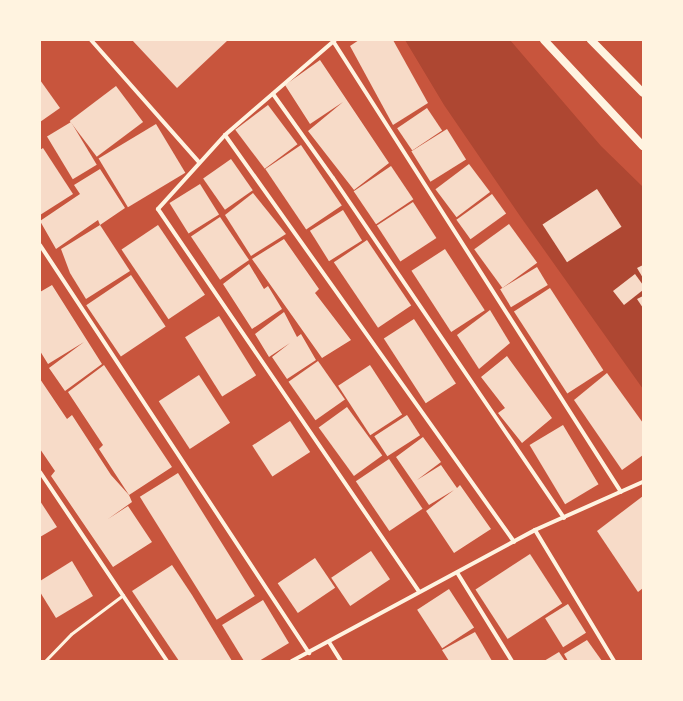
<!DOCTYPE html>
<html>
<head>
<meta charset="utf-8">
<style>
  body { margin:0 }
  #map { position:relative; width:683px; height:701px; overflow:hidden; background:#c8553d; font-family:"Source Serif 4",serif }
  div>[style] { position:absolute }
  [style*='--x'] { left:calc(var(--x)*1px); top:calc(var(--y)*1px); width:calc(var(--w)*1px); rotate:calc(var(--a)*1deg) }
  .green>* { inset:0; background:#ae4732 }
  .building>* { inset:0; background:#f7dbc8; transform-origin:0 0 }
  .service>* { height:3px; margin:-1.5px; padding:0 1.5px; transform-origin:1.5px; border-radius:1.5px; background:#fff3e0 }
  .pedestrian>* { height:3.5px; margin:-1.75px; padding:0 1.75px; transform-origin:1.75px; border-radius:1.75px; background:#fff3e0 }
  .minor>* { height:4px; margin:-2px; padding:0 2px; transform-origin:2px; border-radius:2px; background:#fff3e0 }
  .secondary>* { height:8px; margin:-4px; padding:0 4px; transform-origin:4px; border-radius:4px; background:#fff3e0 }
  span { translate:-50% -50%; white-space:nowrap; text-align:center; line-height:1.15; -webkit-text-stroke:3px #fff3e0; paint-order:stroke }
  .frame { position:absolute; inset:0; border:41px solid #fff3e0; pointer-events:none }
</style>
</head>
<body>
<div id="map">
  <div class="green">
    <div style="clip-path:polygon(405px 40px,510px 40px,601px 146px,643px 187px,643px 389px,520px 216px,444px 105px)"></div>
  </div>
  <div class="building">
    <div style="clip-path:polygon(132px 40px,228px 40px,177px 88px)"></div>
    <div style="clip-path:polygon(359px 40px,393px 40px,428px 103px,393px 125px,350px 46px)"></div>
    <div style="clip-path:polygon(320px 60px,389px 163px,354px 190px,308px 131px,343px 102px,310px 124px,285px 85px)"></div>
    <div style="clip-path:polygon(40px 80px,60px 108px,40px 122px)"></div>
    <div style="left:116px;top:86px;width:45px;height:58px;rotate:53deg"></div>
    <div style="left:268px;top:105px;width:49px;height:41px;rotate:53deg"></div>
    <div style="left:427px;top:108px;width:27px;height:36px;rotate:56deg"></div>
    <div style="left:71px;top:122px;width:50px;height:28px;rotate:59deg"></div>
    <div style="left:156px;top:124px;width:57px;height:67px;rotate:59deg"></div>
    <div style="left:447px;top:129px;width:36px;height:42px;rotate:58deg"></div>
    <div style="left:301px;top:145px;width:73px;height:43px;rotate:56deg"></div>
    <div style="clip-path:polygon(43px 148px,73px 194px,40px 215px,40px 150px)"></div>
    <div style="left:231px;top:159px;width:38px;height:34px;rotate:55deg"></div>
    <div style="left:469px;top:164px;width:35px;height:42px;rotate:53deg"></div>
    <div style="left:391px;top:166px;width:40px;height:45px;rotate:56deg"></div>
    <div style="clip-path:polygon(100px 169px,125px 208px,100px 225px,98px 220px,56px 249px,40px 221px,80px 194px,74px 185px)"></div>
    <div style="left:200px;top:184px;width:36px;height:36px;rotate:58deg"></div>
    <div style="left:597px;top:189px;width:45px;height:65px;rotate:57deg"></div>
    <div style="clip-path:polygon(253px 193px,286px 234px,251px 256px,225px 215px)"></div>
    <div style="left:492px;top:194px;width:24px;height:44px;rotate:54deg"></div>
    <div style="left:413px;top:202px;width:43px;height:43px;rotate:57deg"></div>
    <div style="left:343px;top:210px;width:36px;height:39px;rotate:58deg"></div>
    <div style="left:220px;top:217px;width:52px;height:35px;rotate:56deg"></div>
    <div style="left:509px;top:224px;width:48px;height:43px;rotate:54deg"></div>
    <div style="clip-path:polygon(100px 225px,130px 271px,86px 299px,70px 273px,61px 249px)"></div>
    <div style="left:158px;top:225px;width:84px;height:44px;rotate:56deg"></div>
    <div style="clip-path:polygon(284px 239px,319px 289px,315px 293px,351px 340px,322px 358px,252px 259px)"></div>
    <div style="left:367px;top:240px;width:79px;height:40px;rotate:56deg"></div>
    <div style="left:445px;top:249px;width:73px;height:40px;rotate:57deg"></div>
    <div style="clip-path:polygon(249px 264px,264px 289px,268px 286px,282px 309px,252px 329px,223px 284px)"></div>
    <div style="clip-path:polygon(643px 265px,643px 278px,637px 268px)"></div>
    <div style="left:537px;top:267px;width:21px;height:43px;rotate:59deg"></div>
    <div style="clip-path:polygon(635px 274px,643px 285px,643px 290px,624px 305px,613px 291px)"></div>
    <div style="left:131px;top:275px;width:62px;height:54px;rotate:56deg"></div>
    <div style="clip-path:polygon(52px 285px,102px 364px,65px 391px,49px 368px,84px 342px,48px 364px,40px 351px,40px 292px)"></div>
    <div style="left:550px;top:288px;width:98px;height:43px;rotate:57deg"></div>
    <div style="clip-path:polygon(643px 296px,643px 308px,637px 299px)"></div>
    <div style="clip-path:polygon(490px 310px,510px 343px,479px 369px,457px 335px)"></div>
    <div style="clip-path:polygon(284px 312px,297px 337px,301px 334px,316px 360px,287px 379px,272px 357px,290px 343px,269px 357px,255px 334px)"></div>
    <div style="left:219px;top:316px;width:70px;height:40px;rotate:58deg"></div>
    <div style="left:414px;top:319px;width:77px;height:36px;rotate:57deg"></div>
    <div style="clip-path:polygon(507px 356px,552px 418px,522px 443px,498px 413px,505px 408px,481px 377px)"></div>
    <div style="left:318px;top:361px;width:47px;height:36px;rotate:55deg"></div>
    <div style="clip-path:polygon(104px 365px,172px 467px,129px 495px,99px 449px,103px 445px,68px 392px)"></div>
    <div style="left:370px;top:365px;width:59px;height:38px;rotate:57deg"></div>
    <div style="clip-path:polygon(607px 373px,643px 423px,643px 455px,622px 470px,574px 400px)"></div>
    <div style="left:199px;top:375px;width:57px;height:48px;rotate:57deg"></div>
    <div style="clip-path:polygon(40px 379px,67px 419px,72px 415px,111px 475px,129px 495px,132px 502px,108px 519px,128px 506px,152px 542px,113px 567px,51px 476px,55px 471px,40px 449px)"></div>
    <div style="left:347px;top:407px;width:60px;height:35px;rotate:54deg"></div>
    <div style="left:407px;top:415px;width:24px;height:39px;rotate:57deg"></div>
    <div style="left:290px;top:421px;width:37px;height:45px;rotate:57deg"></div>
    <div style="left:563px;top:425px;width:69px;height:39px;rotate:59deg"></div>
    <div style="clip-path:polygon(423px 437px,441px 462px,417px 480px,441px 465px,457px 488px,460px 485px,491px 529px,454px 553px,426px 511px,454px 490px,429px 505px,396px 457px)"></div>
    <div style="left:389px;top:459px;width:60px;height:40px;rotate:56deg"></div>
    <div style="left:178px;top:473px;width:145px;height:45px;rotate:58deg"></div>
    <div style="clip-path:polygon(643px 496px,643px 588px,638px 592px,597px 531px)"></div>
    <div style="clip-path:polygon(40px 501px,57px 527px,40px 537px)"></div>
    <div style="left:371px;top:551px;width:34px;height:48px;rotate:56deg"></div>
    <div style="left:530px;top:554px;width:59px;height:65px;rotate:57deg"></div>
    <div style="left:315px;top:558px;width:36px;height:45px;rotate:56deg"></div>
    <div style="clip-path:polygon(72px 561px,93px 596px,56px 618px,40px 592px,40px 581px)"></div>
    <div style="clip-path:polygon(172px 565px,192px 595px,232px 661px,179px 661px,132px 591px)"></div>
    <div style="left:449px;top:589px;width:46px;height:38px;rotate:57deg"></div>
    <div style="clip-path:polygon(263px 600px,289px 643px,259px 661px,244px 661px,222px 625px)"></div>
    <div style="left:568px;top:604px;width:34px;height:27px;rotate:58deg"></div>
    <div style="clip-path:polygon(475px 632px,492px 661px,449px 661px,442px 650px)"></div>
    <div style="clip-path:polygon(587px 640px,602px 661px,568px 661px,564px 654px)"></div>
    <div style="clip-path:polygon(559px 652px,565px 661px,544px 661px)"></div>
  </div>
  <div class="service">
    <div style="--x:45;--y:661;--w:37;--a:-46"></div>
    <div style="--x:71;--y:634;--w:65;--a:-36.9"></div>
  </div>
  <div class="pedestrian">
    <div style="--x:292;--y:661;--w:276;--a:-28.3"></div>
    <div style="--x:535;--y:530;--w:118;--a:-24"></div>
  </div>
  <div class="minor">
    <div style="--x:91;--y:40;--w:163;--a:48.5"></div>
    <div style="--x:335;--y:40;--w:145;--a:139.2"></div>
    <div style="--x:225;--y:135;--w:100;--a:132.2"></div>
    <div style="--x:158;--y:209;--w:463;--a:55.7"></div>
    <div style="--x:333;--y:41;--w:535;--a:57.44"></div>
    <div style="--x:273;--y:94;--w:103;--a:54.5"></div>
    <div style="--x:333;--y:178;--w:411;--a:55.8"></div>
    <div style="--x:225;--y:135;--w:499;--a:54.6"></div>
    <div style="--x:40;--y:245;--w:489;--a:56.6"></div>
    <div style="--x:40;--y:472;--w:228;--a:56.1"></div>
    <div style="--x:535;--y:530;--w:153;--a:58.9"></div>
    <div style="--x:458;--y:574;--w:102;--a:58.2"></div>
    <div style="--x:329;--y:642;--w:22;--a:58"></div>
  </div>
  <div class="secondary">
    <div style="--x:544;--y:40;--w:145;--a:47"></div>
    <div style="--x:591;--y:40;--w:74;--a:45.5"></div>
  </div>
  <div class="frame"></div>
</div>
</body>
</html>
